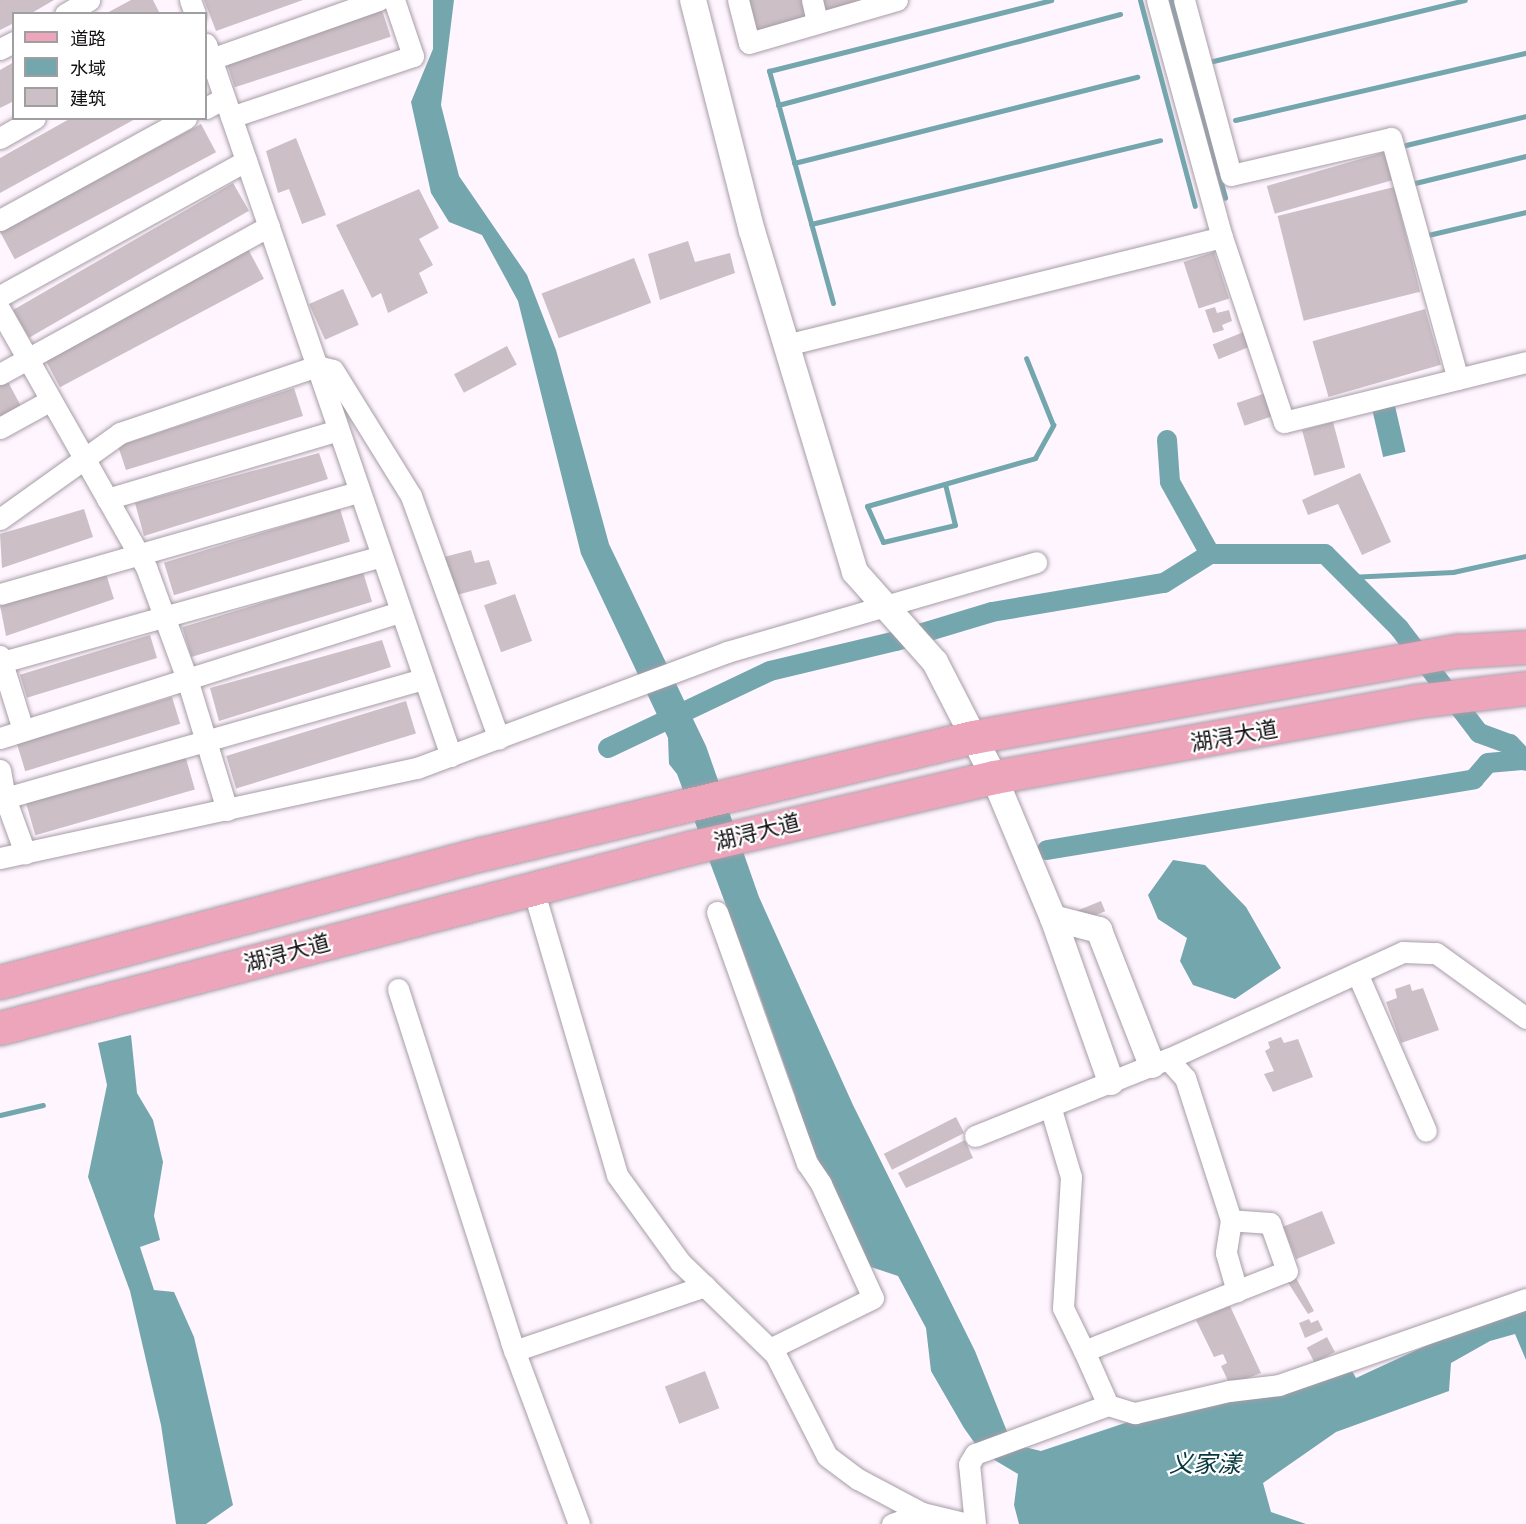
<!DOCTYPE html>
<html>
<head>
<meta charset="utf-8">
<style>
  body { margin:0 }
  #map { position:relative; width:1526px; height:1524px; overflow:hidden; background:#fff5ff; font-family:Figtree,"Noto Sans SC",sans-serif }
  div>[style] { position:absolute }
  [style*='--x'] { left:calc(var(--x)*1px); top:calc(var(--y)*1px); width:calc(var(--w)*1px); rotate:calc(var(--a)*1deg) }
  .water>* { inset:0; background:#74a6ae; transform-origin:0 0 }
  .stream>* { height:5px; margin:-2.5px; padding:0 2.5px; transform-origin:2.5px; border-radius:2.5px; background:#74a6ae }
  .canal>* { height:20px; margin:-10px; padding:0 10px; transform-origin:10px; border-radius:10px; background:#74a6ae }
  .building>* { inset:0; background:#ccc0c6; transform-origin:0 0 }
  .roads { filter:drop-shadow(0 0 2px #a69da6) drop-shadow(0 0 2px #a69da6) }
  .minor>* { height:21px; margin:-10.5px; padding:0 10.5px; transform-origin:10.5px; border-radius:10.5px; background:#fff }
  .tertiary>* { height:26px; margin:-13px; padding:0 13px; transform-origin:13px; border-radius:13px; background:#fff }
  .primary>* { height:33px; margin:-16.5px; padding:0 16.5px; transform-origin:16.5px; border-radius:16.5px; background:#eda5bb }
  span { translate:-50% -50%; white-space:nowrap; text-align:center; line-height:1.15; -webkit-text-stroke:4.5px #fff; paint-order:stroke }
  .street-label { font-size:22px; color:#120f12 }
  .water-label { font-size:24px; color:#06383e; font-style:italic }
  .legend { position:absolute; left:12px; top:12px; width:195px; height:108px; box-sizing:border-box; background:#fff; border:2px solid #a09fa0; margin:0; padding:8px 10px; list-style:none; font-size:18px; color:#120f12 }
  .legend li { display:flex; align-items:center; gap:12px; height:30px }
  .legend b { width:30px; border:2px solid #a09fa0 }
</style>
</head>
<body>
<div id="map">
  <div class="water">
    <div style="clip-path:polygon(433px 0,454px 0,441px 105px,459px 176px,527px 275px,556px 350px,609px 544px,706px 746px,759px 897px,853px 1105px,975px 1351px,1012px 1444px,1041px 1451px,1137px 1419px,1208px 1402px,1284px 1392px,1352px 1371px,1356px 1378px,1436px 1341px,1526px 1306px,1526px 1360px,1515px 1334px,1490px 1341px,1451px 1363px,1449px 1391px,1336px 1432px,1263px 1483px,1271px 1512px,1306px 1524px,1019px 1524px,1014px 1505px,1018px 1474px,981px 1452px,964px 1428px,931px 1371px,926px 1328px,898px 1276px,862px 1264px,794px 1103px,796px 1098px,759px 994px,677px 774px,669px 764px,668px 738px,581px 554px,518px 301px,482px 235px,449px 222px,431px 193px,411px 102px,433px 49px)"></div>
    <div style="left:1395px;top:406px;width:47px;height:23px;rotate:77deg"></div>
    <div style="clip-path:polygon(1173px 860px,1205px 865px,1246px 907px,1281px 968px,1235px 999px,1193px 985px,1180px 961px,1187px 938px,1158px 919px,1148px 895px)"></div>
    <div style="clip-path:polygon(131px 1035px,137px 1093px,153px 1120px,163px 1162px,154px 1216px,160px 1240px,140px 1247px,154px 1290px,174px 1292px,194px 1337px,233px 1505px,206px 1524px,176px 1524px,161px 1425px,130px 1291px,88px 1177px,107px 1085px,98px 1043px)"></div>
  </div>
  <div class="stream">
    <div style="--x:1140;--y:0;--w:213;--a:75.1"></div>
    <div style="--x:1171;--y:0;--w:205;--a:74.7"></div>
    <div style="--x:1213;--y:61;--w:259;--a:-13.6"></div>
    <div style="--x:778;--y:105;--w:354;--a:-14.9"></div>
    <div style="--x:1235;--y:120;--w:299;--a:-13"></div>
    <div style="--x:1406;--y:145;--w:123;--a:-13.6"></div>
    <div style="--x:794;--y:163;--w:354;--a:-14.1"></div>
    <div style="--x:1415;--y:183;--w:114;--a:-13.7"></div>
    <div style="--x:811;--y:224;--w:359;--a:-13.5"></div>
    <div style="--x:1428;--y:235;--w:101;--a:-13.2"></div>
    <div style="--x:833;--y:303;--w:241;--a:-105.4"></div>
    <div style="--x:769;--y:71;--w:291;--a:-14.1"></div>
    <div style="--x:945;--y:484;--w:42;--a:76.3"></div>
    <div style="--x:955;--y:525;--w:74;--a:166.7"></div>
    <div style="--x:883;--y:542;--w:39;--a:-114"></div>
    <div style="--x:867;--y:506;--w:175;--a:-15.9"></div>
    <div style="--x:1035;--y:458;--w:38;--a:-61"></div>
    <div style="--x:1053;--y:425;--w:72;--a:-111.9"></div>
    <div style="--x:1349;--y:577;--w:104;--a:-2.8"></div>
    <div style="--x:1453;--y:572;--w:75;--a:-12.4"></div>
    <div style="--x:0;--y:1115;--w:44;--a:-13.1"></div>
  </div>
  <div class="canal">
    <div style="--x:1167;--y:440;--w:42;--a:85.9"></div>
    <div style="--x:1170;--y:482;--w:82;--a:60.9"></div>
    <div style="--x:1210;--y:554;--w:115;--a:0"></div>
    <div style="--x:1325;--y:554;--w:105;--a:45"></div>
    <div style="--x:1399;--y:628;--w:132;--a:52.7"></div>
    <div style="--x:1479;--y:733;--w:33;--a:20"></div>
    <div style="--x:1510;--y:744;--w:23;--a:47"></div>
    <div style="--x:608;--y:748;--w:179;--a:-25.4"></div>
    <div style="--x:770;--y:671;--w:130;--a:-13.4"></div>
    <div style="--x:896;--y:641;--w:100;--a:-16.8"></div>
    <div style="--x:992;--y:612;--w:174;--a:-9.6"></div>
    <div style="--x:1164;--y:583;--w:54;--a:-32.2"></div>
    <div style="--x:1047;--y:850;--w:433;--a:-9.4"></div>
    <div style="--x:1474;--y:779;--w:21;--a:-49"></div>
    <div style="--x:1488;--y:763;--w:34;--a:-5"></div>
  </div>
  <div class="building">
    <div style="clip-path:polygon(0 0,54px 0,30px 14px,14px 14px,14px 23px,0 30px)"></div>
    <div style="clip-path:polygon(131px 0,153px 0,160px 14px,105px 14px)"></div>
    <div style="clip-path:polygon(204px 0,303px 0,216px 31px)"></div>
    <div style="clip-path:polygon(744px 0,807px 0,811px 16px,753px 32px)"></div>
    <div style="clip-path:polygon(820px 0,866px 0,823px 12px)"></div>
    <div style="left:382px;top:10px;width:28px;height:164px;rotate:72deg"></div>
    <div style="clip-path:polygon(14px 62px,14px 101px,0 108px,0 70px)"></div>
    <div style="clip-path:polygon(71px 118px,137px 118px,0 193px,0 158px)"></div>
    <div style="left:201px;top:124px;width:32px;height:228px;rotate:62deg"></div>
    <div style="clip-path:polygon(296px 138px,326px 215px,302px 224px,289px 189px,278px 193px,266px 151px)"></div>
    <div style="left:1385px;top:152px;width:29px;height:123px;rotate:74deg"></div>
    <div style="left:233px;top:183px;width:32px;height:254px;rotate:60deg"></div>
    <div style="left:1394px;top:187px;width:108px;height:120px;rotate:76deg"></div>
    <div style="clip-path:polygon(419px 189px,439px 228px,419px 239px,433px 265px,419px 273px,428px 293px,388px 313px,381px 293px,372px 298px,336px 225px)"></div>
    <div style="clip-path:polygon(688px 241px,695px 262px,730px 253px,735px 273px,660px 300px,648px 254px)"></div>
    <div style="left:247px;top:247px;width:36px;height:231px;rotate:62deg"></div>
    <div style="left:1214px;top:252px;width:49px;height:32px;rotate:72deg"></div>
    <div style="left:634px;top:258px;width:48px;height:99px;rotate:69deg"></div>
    <div style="left:343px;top:289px;width:39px;height:37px;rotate:66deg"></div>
    <div style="clip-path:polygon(1215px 307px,1217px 313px,1229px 310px,1232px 321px,1222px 325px,1224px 330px,1213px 333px,1205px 310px)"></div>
    <div style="left:1425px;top:309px;width:58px;height:117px;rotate:74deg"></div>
    <div style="left:1246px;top:331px;width:16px;height:36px;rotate:68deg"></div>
    <div style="left:507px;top:346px;width:21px;height:60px;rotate:62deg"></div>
    <div style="clip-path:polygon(7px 380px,22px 408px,0 419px,0 384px)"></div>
    <div style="clip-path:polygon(294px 388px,303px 416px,126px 470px,118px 446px)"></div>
    <div style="left:1266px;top:393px;width:24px;height:31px;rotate:71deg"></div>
    <div style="left:1333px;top:422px;width:47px;height:32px;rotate:75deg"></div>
    <div style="clip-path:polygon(319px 453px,328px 479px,144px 536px,135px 503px)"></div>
    <div style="clip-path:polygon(1360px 473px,1391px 542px,1362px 555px,1338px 504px,1308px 515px,1302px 500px)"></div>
    <div style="clip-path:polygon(84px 509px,93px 537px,2px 568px,0 534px)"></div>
    <div style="left:340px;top:509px;width:34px;height:184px;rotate:73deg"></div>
    <div style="clip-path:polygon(471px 550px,475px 563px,489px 560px,497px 584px,457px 595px,444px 557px)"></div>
    <div style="left:363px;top:572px;width:31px;height:189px;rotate:73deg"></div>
    <div style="clip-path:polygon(106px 574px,114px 599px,6px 636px,0 605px)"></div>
    <div style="left:515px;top:594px;width:50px;height:33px;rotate:70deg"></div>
    <div style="left:150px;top:635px;width:24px;height:136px;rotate:73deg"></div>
    <div style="clip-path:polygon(382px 640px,391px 667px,219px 721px,210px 688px)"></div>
    <div style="left:172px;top:697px;width:28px;height:162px;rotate:73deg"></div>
    <div style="left:406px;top:701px;width:34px;height:188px;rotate:73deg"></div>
    <div style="left:185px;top:755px;width:36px;height:166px;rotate:74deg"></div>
    <div style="left:1101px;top:901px;width:11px;height:32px;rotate:68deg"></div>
    <div style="clip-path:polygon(1410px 984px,1412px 991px,1423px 988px,1439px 1030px,1401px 1043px,1386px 1002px,1397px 998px,1395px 989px)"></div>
    <div style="clip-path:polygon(1281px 1037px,1284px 1043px,1298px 1039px,1313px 1077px,1273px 1092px,1264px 1074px,1274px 1071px,1265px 1051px,1270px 1048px,1268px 1042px)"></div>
    <div style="left:956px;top:1117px;width:18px;height:81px;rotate:63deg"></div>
    <div style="clip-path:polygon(965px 1140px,973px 1158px,906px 1188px,898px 1173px)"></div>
    <div style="left:1322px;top:1211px;width:35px;height:42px;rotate:68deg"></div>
    <div style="clip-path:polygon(1296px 1278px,1314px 1311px,1308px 1314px,1287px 1281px)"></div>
    <div style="clip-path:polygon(1230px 1306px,1261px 1373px,1230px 1385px,1221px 1366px,1227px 1363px,1223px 1354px,1214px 1357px,1196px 1320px)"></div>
    <div style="clip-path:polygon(1309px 1319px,1311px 1323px,1318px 1320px,1323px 1330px,1305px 1338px,1299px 1323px)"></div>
    <div style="left:1327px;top:1337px;width:17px;height:23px;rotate:62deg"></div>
    <div style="left:705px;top:1371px;width:40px;height:43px;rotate:69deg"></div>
  </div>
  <div class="roads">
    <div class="minor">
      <div style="--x:190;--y:0;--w:15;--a:70"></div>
      <div style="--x:738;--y:0;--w:44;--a:75.7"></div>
      <div style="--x:749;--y:43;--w:154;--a:-16.2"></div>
      <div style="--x:812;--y:0;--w:22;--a:77"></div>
      <div style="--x:1157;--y:0;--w:246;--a:74.7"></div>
      <div style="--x:1222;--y:237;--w:195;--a:71.5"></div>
      <div style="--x:1284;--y:422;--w:249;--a:-13.9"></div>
      <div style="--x:1184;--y:0;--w:181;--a:75"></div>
      <div style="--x:1231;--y:175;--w:164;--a:-13"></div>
      <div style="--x:1391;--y:138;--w:250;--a:74.5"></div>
      <div style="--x:65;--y:14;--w:28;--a:-30"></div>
      <div style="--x:206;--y:44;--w:753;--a:71.01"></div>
      <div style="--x:0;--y:49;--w:16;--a:-27"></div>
      <div style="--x:211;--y:59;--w:178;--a:-19.4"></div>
      <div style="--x:206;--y:108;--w:21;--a:-29"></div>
      <div style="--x:231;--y:117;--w:192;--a:-18.5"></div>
      <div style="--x:413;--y:56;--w:59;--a:-108.7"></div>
      <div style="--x:0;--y:138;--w:40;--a:-29.7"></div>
      <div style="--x:0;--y:220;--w:212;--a:-28.7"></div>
      <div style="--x:0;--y:296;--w:281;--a:-28.8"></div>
      <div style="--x:0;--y:310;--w:296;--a:60.4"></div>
      <div style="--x:146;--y:567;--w:119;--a:69.9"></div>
      <div style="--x:187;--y:679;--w:137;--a:73"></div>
      <div style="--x:786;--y:345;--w:449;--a:-13.9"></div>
      <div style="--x:0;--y:374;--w:307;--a:-28.8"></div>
      <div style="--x:0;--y:428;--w:58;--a:-28.8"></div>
      <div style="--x:107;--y:499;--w:241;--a:-16.6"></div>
      <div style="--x:0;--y:519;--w:148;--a:-35.6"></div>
      <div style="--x:120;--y:433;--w:208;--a:-18.8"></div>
      <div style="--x:317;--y:366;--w:16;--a:14"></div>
      <div style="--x:333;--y:370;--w:148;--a:58.2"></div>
      <div style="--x:411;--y:496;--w:258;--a:70.1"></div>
      <div style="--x:0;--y:594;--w:373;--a:-15.9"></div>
      <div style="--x:0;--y:656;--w:77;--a:72.7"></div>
      <div style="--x:2;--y:662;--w:394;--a:-15.6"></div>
      <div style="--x:0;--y:738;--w:419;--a:-17.5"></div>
      <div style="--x:0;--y:770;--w:28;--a:80"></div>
      <div style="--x:5;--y:798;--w:59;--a:70"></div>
      <div style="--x:5;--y:798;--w:436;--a:-15.9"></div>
      <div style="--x:0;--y:858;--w:427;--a:-12.2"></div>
      <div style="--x:417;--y:768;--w:331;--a:-20.5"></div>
      <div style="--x:727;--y:652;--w:322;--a:-16.2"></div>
      <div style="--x:533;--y:889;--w:298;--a:73.6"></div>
      <div style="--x:617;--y:1175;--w:107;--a:54.1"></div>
      <div style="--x:680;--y:1262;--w:132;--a:44.1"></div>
      <div style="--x:775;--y:1354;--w:114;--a:63"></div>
      <div style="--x:827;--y:1456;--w:39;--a:37"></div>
      <div style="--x:858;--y:1479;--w:72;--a:28"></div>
      <div style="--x:922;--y:1513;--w:47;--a:13.4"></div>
      <div style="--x:717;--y:912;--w:267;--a:70.3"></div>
      <div style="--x:807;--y:1163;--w:25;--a:56"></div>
      <div style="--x:821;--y:1184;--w:125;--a:65.5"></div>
      <div style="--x:873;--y:1298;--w:115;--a:153.7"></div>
      <div style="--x:1357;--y:973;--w:172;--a:66.4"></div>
      <div style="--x:398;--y:989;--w:371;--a:72.2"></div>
      <div style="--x:511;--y:1342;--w:194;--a:69.5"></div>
      <div style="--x:1050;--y:1106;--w:74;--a:73.5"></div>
      <div style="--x:1071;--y:1177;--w:131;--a:93.5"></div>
      <div style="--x:1063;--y:1308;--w:48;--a:64"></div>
      <div style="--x:1084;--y:1351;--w:218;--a:-21.5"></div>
      <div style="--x:1287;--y:1271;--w:51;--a:-109.5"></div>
      <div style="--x:1270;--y:1223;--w:39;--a:-176"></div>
      <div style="--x:1231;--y:1220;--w:149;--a:-107.9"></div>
      <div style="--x:1185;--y:1078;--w:25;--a:-132"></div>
      <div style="--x:975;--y:1136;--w:208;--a:-21.8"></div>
      <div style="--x:1168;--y:1059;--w:258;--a:-24.5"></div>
      <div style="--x:1403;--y:952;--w:33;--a:2"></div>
      <div style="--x:1436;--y:953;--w:111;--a:35.8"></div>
      <div style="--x:1231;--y:1220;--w:33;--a:99"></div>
      <div style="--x:1226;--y:1253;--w:40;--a:74"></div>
      <div style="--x:514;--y:1351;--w:202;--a:-18.8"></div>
      <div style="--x:1108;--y:1405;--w:28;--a:17"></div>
      <div style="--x:1135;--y:1413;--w:97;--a:-13.2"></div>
      <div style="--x:1229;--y:1391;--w:50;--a:-6.8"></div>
      <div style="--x:1279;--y:1385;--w:262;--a:-19.2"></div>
      <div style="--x:892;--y:1524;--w:32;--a:-20"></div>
      <div style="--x:975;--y:1524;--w:60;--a:-95.7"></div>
      <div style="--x:969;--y:1464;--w:12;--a:-59"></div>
      <div style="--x:975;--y:1454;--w:142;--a:-20.2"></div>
      <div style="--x:1108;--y:1405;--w:59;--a:-114"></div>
    </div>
    <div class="tertiary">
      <div style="--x:693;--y:0;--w:238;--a:75.7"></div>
      <div style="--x:752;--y:231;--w:356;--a:73.2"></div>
      <div style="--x:855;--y:572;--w:120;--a:48.4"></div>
      <div style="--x:935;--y:662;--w:129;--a:62.8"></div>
      <div style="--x:994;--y:777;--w:153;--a:67.3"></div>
      <div style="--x:1053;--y:918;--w:174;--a:70.5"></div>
      <div style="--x:1053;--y:918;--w:48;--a:14.6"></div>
      <div style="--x:1099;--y:930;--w:145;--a:68.6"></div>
    </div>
    <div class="primary">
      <div style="--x:0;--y:982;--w:499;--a:-14.9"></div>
      <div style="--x:482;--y:854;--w:505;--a:-13.4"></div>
      <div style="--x:973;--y:737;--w:493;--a:-10.1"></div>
      <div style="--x:1458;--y:651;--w:68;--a:-3.4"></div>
      <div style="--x:0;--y:1028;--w:712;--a:-14.64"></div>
      <div style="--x:689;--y:848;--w:313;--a:-13.1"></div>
      <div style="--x:994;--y:777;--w:430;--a:-10.2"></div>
      <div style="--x:1417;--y:701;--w:110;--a:-6.8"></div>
    </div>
  </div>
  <div class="street-label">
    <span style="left:1234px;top:736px;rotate:-10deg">湖浔大道</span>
    <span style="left:757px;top:832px;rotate:-14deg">湖浔大道</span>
    <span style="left:287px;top:953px;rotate:-15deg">湖浔大道</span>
  </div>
  <div class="water-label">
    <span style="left:1205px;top:1464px">义家漾</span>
  </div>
  <ul class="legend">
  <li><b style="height:8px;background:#eda5bb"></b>道路</li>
  <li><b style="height:16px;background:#74a6ae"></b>水域</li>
  <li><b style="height:16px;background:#ccc0c6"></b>建筑</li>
  </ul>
</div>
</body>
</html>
